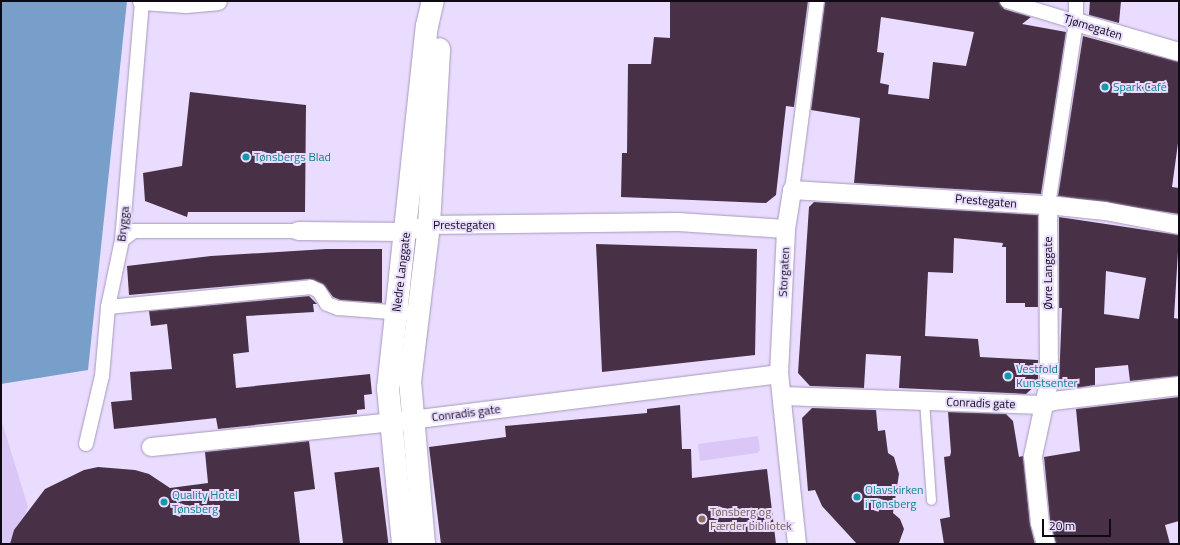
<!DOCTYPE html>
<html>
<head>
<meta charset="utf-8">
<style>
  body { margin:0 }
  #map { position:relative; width:1180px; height:545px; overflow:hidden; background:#e9dcff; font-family:"Titillium Web",sans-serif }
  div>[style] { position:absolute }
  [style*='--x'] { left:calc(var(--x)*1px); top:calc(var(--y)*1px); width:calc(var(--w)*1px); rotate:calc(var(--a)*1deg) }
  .green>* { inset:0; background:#dac6f7 }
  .water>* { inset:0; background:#789fc9 }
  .building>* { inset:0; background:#483147; transform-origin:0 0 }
  .roads { filter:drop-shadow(0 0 1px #a699ba) drop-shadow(0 0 1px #a699ba) }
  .service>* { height:9px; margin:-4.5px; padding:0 4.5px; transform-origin:4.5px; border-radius:4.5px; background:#fff }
  .pedestrian>* { height:14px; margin:-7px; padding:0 7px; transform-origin:7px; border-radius:7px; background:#fff }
  .minor>* { height:18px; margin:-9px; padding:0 9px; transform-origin:9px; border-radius:9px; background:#fff }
  .primary>* { height:22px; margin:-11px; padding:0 11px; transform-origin:11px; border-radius:11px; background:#fff }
  .dots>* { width:11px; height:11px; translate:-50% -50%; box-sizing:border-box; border:2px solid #e9dcff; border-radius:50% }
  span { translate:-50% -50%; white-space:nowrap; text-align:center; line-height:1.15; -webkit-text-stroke:4px #e9dcff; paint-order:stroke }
  .street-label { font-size:12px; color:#0e0914 }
  .culture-label { font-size:12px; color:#0d838f }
  .left { translate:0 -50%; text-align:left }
  .education-label { font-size:12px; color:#785e54 }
  .frame { position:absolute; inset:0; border:2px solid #0e0914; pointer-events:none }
  .scale { position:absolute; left:1042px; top:519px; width:69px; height:18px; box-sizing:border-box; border:2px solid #0e0914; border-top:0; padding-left:5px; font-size:12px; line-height:14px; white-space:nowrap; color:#0e0914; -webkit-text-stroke:3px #e9dcff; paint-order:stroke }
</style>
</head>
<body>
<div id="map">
  <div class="green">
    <div style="clip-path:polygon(1px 419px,28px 507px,14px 544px,1px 544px)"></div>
    <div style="clip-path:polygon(758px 436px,760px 450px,757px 453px,700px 461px,698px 444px)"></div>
  </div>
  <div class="water">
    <div style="clip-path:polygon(1px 1px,127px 1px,88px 370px,1px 384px)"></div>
  </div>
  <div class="building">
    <div style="clip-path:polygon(670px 1px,808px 1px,794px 107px,786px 106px,776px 195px,766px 203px,621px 197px,622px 153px,627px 153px,628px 64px,651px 64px,654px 37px,670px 38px)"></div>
    <div style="clip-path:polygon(evenodd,825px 1px,999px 1px,1004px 9px,1031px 17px,1022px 24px,1066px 32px,1041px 194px,854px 183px,860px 118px,811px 110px,825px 1px,881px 17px,974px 32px,966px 66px,933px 62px,929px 99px,888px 94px,889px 85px,880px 83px,884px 53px,877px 52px,881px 17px)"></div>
    <div style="clip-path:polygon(1090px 1px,1121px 1px,1119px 23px,1089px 15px)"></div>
    <div style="clip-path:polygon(1083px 36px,1179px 62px,1179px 136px,1172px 187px,1179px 188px,1179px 214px,1058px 196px)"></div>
    <div style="clip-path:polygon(190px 92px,306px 105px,305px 212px,188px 212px,187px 217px,145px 201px,143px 173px,182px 166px)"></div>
    <div style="clip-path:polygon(814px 202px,1038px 215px,1038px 307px,1025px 307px,1025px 303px,1006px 303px,1006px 247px,1002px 247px,1003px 243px,954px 238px,953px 273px,928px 272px,925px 336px,978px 339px,980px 357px,1038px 360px,1038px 383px,1026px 394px,899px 388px,901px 356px,866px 354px,864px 388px,810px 386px,798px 373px,809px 207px)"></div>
    <div style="clip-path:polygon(evenodd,1059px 217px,1179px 235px,1174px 318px,1179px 319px,1179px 376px,1130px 381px,1128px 365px,1095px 368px,1095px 385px,1069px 389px,1059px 381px,1062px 308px,1059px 308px,1059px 217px,1106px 271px,1146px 278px,1139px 319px,1104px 314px,1106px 271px)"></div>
    <div style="clip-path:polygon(596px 244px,757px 249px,755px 355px,602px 372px)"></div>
    <div style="clip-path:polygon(326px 249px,382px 249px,382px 303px,340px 300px,333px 297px,323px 284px,310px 279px,129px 295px,127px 266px,211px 256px)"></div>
    <div style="clip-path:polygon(309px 296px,317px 304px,313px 304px,314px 312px,246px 316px,249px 352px,233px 354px,236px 388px,370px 374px,372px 394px,364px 395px,365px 409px,357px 410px,357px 414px,218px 429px,216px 418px,114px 429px,111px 402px,132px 400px,130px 372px,172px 369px,167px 324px,151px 326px,149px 311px)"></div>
    <div style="clip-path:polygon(1179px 397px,1179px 521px,1165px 525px,1170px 544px,1056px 544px,1050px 521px,1044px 457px,1080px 451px,1076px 409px)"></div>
    <div style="clip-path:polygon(680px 405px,682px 449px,691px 449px,692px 478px,767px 469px,776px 544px,441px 544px,429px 447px,506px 437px,505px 426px,647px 413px,647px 409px)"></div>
    <div style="clip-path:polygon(812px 408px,876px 410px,878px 431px,885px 430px,888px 453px,894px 457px,899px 474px,893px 513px,900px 519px,904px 529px,899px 543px,857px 544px,822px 506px,815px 490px,808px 491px,802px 418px)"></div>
    <div style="clip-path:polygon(948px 412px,1006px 414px,1013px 421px,1019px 457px,1023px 456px,1030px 524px,1035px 544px,944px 544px,940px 519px,950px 517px,944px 457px,950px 456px,951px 452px)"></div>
    <div style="clip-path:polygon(309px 441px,315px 489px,294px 492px,300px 544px,10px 544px,14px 530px,45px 489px,84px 470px,98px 467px,135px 470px,149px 474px,170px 488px,208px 483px,205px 452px)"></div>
    <div style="left:379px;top:467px;width:78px;height:45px;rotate:83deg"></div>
  </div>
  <div class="roads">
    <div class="service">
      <div style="--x:924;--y:400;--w:100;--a:86"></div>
    </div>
    <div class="pedestrian">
      <div style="--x:1007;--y:1;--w:72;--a:16.9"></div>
      <div style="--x:792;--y:190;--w:191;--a:-82.5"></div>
      <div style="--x:1048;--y:205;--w:185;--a:-81.3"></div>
      <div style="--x:1076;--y:22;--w:21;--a:-90"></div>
      <div style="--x:122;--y:240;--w:15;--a:-37"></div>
      <div style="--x:134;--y:231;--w:164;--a:0"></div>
      <div style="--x:108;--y:307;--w:204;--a:-5.6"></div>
      <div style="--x:311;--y:287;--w:9;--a:27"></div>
      <div style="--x:319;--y:291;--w:15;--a:58"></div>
      <div style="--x:327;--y:304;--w:12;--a:20"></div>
      <div style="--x:338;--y:308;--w:66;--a:4.3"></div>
      <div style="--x:86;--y:444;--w:70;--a:-76.8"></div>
      <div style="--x:102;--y:376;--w:69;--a:-85"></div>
      <div style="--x:108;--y:307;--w:68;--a:-78.2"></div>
      <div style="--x:122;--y:240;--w:240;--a:-85.2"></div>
    </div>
    <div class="minor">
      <div style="--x:142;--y:1;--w:44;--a:3.9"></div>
      <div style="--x:186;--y:4;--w:32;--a:-5"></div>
      <div style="--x:1076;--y:22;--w:107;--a:16.2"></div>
      <div style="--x:298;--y:231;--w:107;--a:0.5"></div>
      <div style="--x:405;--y:232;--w:25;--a:-16"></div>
      <div style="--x:429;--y:225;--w:249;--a:-0.7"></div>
      <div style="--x:678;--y:222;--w:108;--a:3.7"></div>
      <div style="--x:782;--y:396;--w:261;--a:2"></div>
      <div style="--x:1043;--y:405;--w:11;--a:-22"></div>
      <div style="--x:1053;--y:401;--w:127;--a:-6.8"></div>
      <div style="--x:151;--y:447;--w:261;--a:-5.9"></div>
      <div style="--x:411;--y:420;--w:371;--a:-7.1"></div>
      <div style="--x:797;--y:544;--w:171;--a:-96"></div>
      <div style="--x:779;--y:374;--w:145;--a:-87.2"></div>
      <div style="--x:786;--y:229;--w:39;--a:-81"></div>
      <div style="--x:792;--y:190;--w:256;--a:3.4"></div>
      <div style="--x:1048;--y:205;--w:57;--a:6"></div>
      <div style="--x:1105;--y:211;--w:75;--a:10.7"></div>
      <div style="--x:1046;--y:544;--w:22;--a:-106"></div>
      <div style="--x:1040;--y:523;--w:67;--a:-96"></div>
      <div style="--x:1033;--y:456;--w:76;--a:-77.8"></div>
      <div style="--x:1049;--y:382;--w:177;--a:-90.3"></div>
    </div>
    <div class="primary">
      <div style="--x:403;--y:544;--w:156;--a:-95.5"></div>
      <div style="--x:388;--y:389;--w:365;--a:-83.9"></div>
      <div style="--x:427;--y:26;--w:26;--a:-77"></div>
      <div style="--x:424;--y:544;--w:163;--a:-94.9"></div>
      <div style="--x:410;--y:382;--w:158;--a:-83.1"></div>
      <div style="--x:429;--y:225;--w:176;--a:-86.7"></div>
    </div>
  </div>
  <div class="dots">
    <div style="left:1105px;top:87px;background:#0f9aa8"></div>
    <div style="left:246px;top:157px;background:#0f9aa8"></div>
    <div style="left:1008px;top:376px;background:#0f9aa8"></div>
    <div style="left:857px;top:497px;background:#0f9aa8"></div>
    <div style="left:164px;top:502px;background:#0f9aa8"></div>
    <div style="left:702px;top:519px;background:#8d6e63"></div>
  </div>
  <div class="street-label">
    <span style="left:1093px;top:27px;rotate:17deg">Tjømegaten</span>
    <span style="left:986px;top:201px;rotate:5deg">Prestegaten</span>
    <span style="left:123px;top:224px;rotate:-84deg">Brygga</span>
    <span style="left:464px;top:225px">Prestegaten</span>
    <span style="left:401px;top:272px;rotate:-83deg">Nedre Langgate</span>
    <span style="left:784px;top:272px;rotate:-87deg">Storgaten</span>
    <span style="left:1048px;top:273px;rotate:-90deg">Øvre Langgate</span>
    <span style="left:981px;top:403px;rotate:2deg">Conradis gate</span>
    <span style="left:466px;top:413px;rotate:-7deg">Conradis gate</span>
  </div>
  <div class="culture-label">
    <span class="left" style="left:1113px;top:87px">Spark Café</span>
    <span class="left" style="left:254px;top:157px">Tønsbergs Blad</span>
    <span class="left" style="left:1016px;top:376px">Vestfold<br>Kunstsenter</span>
    <span class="left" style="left:865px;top:497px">Olavskirken<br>i Tønsberg</span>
    <span class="left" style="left:172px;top:502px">Quality Hotel<br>Tønsberg</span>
  </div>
  <div class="education-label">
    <span class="left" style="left:710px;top:519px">Tønsberg og<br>Færder bibliotek</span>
  </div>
  <div class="frame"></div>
  <div class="scale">20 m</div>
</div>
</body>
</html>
